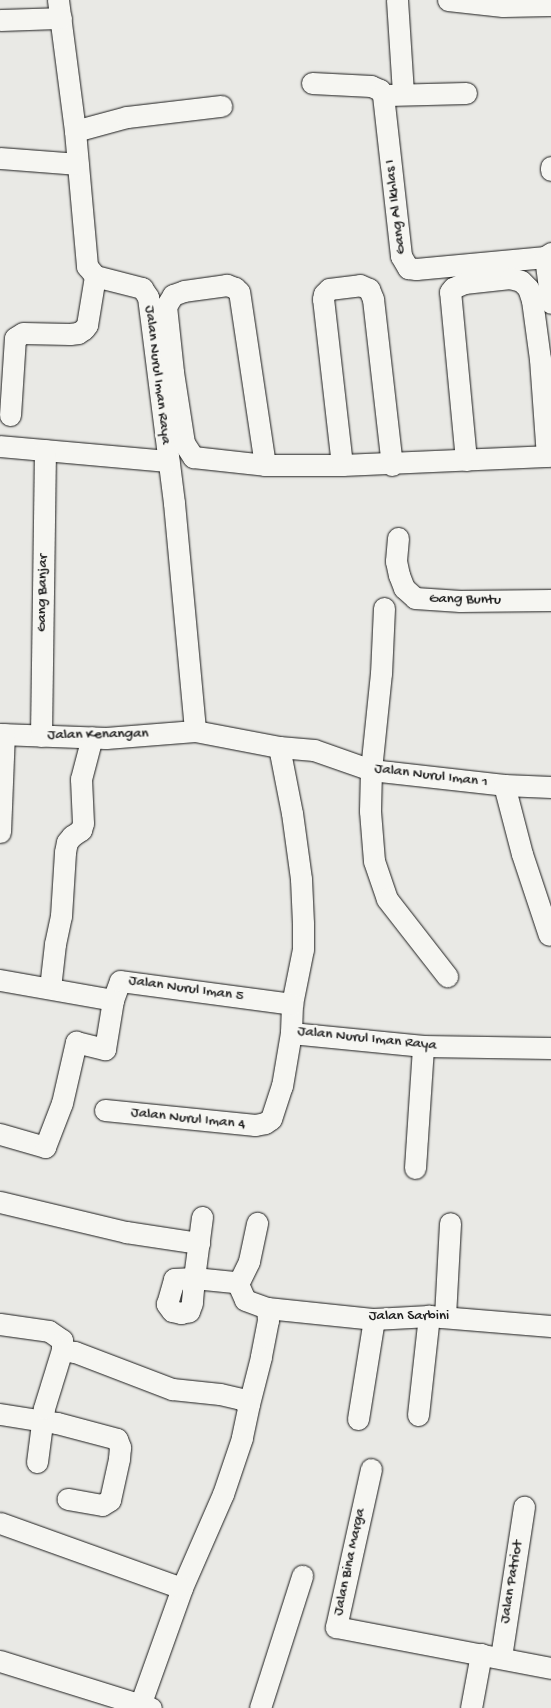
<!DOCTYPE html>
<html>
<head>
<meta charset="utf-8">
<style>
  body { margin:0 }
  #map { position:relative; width:551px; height:1708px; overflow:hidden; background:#e9e9e5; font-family:"Gochi Hand",sans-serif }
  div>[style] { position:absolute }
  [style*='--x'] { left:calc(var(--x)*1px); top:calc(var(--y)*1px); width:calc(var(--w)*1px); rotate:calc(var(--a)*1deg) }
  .roads { filter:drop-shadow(0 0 1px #1c1c1c) drop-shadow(0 0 1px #1c1c1c) }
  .minor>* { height:21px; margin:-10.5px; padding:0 10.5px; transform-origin:10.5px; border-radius:10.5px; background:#f6f6f2 }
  span { translate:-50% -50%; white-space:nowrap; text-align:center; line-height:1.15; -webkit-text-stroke:5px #f6f6f2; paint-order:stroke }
  .street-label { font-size:15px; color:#1c1c1c }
</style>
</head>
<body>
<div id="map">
  <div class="roads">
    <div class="minor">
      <div style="--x:58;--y:0;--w:132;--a:82.6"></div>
      <div style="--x:75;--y:131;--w:136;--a:84.9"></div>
      <div style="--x:87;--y:266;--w:13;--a:51"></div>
      <div style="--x:95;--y:276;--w:49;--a:14.3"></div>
      <div style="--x:142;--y:288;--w:11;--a:56"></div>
      <div style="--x:148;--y:297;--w:208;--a:82.8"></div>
      <div style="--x:174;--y:503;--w:229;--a:84.7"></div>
      <div style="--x:397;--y:0;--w:94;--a:86.3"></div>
      <div style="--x:448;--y:0;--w:55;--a:6.2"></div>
      <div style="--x:503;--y:6;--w:48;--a:-1.2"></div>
      <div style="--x:0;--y:20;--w:61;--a:-1.9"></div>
      <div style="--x:312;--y:83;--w:59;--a:2.9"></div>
      <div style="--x:371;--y:86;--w:10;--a:24"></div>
      <div style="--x:380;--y:90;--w:6;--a:59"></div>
      <div style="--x:383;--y:95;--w:162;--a:83.6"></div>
      <div style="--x:401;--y:256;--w:14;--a:60"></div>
      <div style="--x:408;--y:268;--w:8;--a:7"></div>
      <div style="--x:416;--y:269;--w:130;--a:-5.3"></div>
      <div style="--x:545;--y:257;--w:7;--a:-34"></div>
      <div style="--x:388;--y:95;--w:78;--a:-1.5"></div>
      <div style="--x:75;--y:131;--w:54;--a:-15.1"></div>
      <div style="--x:127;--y:117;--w:95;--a:-6.7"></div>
      <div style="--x:0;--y:158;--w:78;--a:4.4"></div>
      <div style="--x:551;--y:167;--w:3;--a:90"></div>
      <div style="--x:545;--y:257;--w:46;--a:82.6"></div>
      <div style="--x:10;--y:415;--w:77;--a:-86.3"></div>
      <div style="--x:15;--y:338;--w:9;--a:-32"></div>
      <div style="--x:23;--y:333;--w:47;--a:1.2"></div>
      <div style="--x:70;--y:334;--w:8;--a:-7"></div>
      <div style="--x:78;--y:333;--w:7;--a:-34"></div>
      <div style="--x:84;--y:329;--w:5;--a:-53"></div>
      <div style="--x:87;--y:325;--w:50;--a:-80.7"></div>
      <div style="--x:0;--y:446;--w:169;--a:5.1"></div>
      <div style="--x:466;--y:460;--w:169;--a:-95.4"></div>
      <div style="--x:450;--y:292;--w:5;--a:-53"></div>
      <div style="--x:453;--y:288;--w:12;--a:-24"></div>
      <div style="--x:464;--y:283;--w:46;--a:-6.2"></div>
      <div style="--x:510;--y:278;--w:11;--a:15"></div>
      <div style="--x:521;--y:281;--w:10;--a:45"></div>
      <div style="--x:528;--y:288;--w:13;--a:72"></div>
      <div style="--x:532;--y:300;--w:60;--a:82.3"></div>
      <div style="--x:540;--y:359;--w:97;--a:85.9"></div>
      <div style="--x:265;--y:465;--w:175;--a:-98.5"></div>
      <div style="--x:239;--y:292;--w:6;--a:-135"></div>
      <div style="--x:235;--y:288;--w:9;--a:-159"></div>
      <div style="--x:227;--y:285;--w:43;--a:172.1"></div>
      <div style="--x:184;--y:291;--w:12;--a:160"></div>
      <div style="--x:173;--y:295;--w:13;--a:122"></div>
      <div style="--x:166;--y:306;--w:66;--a:83.9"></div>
      <div style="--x:173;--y:372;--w:72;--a:81.2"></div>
      <div style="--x:184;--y:443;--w:17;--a:57"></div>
      <div style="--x:193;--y:457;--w:72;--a:6.3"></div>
      <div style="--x:265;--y:465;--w:77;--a:0"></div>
      <div style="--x:342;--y:465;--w:209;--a:-2.5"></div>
      <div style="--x:342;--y:465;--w:167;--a:-96.5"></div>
      <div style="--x:323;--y:299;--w:5;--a:-79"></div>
      <div style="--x:324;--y:294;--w:7;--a:-45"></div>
      <div style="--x:329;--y:289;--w:31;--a:-7"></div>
      <div style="--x:360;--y:285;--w:10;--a:24"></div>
      <div style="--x:369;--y:289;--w:11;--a:68"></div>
      <div style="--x:373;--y:299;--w:167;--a:83.5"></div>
      <div style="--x:398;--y:538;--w:23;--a:95"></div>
      <div style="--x:396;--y:561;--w:14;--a:78"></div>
      <div style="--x:399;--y:575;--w:14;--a:69"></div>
      <div style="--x:404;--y:588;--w:15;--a:42"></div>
      <div style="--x:415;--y:598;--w:45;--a:3.8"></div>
      <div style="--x:460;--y:601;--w:91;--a:-0.6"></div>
      <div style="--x:384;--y:608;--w:65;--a:92.6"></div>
      <div style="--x:381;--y:673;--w:98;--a:95.9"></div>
      <div style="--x:371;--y:770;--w:41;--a:91.4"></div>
      <div style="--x:370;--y:811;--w:50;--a:85.4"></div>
      <div style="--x:374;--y:861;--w:40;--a:71.1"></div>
      <div style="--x:387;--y:899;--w:98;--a:52.1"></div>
      <div style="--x:0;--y:734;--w:106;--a:2.2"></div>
      <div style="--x:106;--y:738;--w:89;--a:-4.5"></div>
      <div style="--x:195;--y:731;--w:86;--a:10.8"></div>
      <div style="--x:279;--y:747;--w:35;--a:5"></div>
      <div style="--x:314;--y:750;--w:60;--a:19.3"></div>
      <div style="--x:371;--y:770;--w:134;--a:6.4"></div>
      <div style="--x:504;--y:785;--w:47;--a:2.4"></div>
      <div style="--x:41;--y:736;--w:286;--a:-89.2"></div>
      <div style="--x:279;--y:747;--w:67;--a:78.9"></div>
      <div style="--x:292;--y:813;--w:67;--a:82.2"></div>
      <div style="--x:301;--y:879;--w:44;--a:87.4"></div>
      <div style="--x:303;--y:923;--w:26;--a:90"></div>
      <div style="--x:303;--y:949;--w:56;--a:101.3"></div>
      <div style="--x:292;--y:1004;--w:29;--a:92"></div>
      <div style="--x:291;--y:1033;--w:133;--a:5.6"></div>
      <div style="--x:423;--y:1046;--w:128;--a:0.9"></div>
      <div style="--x:504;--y:785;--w:71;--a:75.4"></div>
      <div style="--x:522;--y:854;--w:85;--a:71.6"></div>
      <div style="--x:0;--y:832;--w:98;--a:-87.7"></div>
      <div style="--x:0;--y:980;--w:115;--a:10"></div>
      <div style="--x:50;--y:988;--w:44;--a:-83.5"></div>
      <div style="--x:55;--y:944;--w:29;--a:-78"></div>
      <div style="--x:61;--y:916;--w:64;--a:-86.4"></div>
      <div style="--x:65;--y:852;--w:10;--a:-79"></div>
      <div style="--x:67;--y:842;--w:8;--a:-50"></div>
      <div style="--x:72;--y:836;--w:11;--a:-34"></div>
      <div style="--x:81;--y:830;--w:7;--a:-74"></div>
      <div style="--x:83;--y:823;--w:44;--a:-92.6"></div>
      <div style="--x:81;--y:779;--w:43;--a:-75.3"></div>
      <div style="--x:105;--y:1110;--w:151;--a:5.7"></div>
      <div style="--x:255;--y:1125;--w:10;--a:-11"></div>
      <div style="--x:265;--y:1123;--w:7;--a:-34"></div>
      <div style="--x:271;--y:1119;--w:35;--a:-72"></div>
      <div style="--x:282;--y:1086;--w:54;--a:-80.4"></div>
      <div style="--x:0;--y:1134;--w:47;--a:16.1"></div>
      <div style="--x:45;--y:1147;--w:47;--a:-68.9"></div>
      <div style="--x:62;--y:1103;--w:63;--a:-77.1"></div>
      <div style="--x:76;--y:1042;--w:30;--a:14"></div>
      <div style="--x:105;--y:1049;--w:50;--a:-80.7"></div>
      <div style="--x:113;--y:1000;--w:20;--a:-70"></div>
      <div style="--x:120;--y:981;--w:174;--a:7.6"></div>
      <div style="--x:415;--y:1168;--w:122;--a:-86.2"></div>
      <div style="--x:0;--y:1202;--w:130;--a:13.4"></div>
      <div style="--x:126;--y:1232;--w:74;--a:8.6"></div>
      <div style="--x:202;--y:1217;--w:62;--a:97.5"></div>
      <div style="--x:194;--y:1278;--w:25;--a:95"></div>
      <div style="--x:192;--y:1303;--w:9;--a:111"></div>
      <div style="--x:189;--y:1311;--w:8;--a:166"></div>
      <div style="--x:181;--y:1313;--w:9;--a:-167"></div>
      <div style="--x:172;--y:1311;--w:9;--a:-126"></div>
      <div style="--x:167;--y:1304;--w:26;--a:-74"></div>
      <div style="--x:174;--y:1279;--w:20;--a:-3"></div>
      <div style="--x:194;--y:1278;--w:40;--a:5.7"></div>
      <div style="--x:234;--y:1282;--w:4;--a:27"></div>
      <div style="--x:238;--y:1284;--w:17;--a:66"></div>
      <div style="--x:245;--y:1300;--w:23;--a:20"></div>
      <div style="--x:267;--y:1308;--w:12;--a:85"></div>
      <div style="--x:268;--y:1320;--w:38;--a:101"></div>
      <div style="--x:261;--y:1357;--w:49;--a:104.3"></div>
      <div style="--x:238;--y:1284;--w:25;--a:-64"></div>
      <div style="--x:249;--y:1261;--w:39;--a:-78"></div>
      <div style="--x:267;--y:1308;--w:108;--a:5.9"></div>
      <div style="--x:374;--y:1319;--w:55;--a:-3.1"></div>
      <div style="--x:429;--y:1316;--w:122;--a:4.7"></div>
      <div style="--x:445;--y:1316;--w:93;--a:-86.9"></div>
      <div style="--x:0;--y:1324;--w:49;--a:8.1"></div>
      <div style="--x:49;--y:1331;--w:16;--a:35"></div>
      <div style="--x:62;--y:1340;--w:10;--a:90"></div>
      <div style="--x:62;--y:1350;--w:13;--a:9"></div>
      <div style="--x:75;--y:1352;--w:104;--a:20.9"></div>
      <div style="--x:172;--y:1389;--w:48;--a:5.9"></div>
      <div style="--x:220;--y:1394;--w:22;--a:13"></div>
      <div style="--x:241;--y:1399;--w:9;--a:32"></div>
      <div style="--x:249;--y:1404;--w:35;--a:102"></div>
      <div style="--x:242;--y:1438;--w:59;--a:108.7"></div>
      <div style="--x:223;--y:1494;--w:103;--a:113.6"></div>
      <div style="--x:182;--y:1588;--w:127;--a:109.7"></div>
      <div style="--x:0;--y:1414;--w:58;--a:9"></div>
      <div style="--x:57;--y:1423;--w:62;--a:14.9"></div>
      <div style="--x:117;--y:1439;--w:9;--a:69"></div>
      <div style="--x:120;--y:1447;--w:12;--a:95"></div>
      <div style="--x:119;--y:1459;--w:42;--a:102.4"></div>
      <div style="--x:110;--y:1500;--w:9;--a:148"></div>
      <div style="--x:102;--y:1505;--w:35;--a:-170"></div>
      <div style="--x:418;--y:1415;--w:100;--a:-83.7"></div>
      <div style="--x:358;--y:1419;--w:101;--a:-80.9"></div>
      <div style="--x:37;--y:1462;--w:54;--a:-82.6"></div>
      <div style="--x:44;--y:1408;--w:61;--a:-72.8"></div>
      <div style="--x:371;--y:1469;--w:162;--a:102.5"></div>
      <div style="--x:336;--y:1627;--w:219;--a:10.8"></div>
      <div style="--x:0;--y:1523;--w:193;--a:19.7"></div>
      <div style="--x:501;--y:1657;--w:152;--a:-81.3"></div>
      <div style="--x:0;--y:1661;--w:158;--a:17.3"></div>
      <div style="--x:260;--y:1708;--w:139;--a:-72.3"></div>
      <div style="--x:471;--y:1708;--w:55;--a:-79.5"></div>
    </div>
  </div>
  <div class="street-label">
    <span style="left:396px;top:207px;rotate:-97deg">Gang Al Ikhlas I</span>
    <span style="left:157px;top:375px;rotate:83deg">Jalan Nurul Iman Raya</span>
    <span style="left:43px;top:593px;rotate:-89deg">Gang Banjar</span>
    <span style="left:465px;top:600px;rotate:1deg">Gang Buntu</span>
    <span style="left:98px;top:735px;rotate:-1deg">Jalan Kenangan</span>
    <span style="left:431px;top:776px;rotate:7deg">Jalan Nurul Iman 1</span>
    <span style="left:186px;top:989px;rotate:8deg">Jalan Nurul Iman 5</span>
    <span style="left:367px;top:1039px;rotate:6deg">Jalan Nurul Iman Raya</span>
    <span style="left:188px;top:1119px;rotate:6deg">Jalan Nurul Iman 4</span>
    <span style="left:409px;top:1317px">Jalan Sarbini</span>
    <span style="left:350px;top:1562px;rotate:-78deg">Jalan Bina Marga</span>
    <span style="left:512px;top:1582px;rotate:-81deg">Jalan Patriot</span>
  </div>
</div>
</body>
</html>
